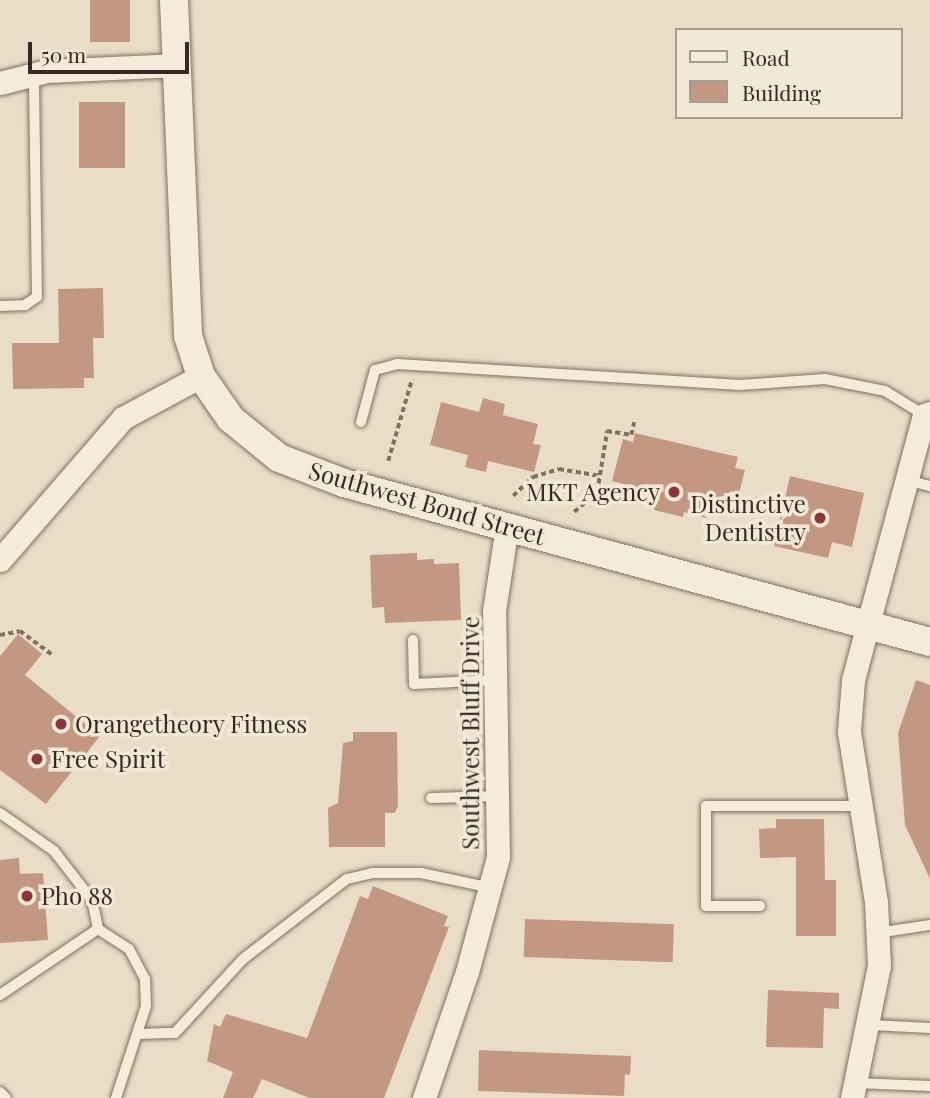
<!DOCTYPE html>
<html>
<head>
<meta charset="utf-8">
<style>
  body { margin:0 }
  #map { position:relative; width:930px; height:1098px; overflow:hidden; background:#e9ddc8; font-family:"Playfair Display",serif }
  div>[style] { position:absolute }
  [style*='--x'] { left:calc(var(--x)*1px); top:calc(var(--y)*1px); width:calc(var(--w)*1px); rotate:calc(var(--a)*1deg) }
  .building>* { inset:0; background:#c39882; transform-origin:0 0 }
  .path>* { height:3.5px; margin-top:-1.75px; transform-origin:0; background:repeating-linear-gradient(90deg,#836f5f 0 5px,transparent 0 8.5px) }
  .roads { filter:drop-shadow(0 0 2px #836f5f) drop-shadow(0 0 2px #836f5f) }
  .service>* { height:10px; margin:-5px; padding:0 5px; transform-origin:5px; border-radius:5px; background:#f5ebda }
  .minor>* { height:23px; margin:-11.5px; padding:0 11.5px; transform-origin:11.5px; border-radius:11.5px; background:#f5ebda }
  .tertiary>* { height:28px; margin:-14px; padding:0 14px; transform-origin:14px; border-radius:14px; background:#f5ebda }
  .dots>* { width:19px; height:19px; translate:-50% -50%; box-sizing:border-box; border:4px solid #f1e8d6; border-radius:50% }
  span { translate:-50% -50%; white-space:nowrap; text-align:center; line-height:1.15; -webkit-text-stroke:7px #f1e8d6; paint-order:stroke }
  .poi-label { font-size:24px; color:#352921 }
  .right { translate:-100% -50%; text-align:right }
  .left { translate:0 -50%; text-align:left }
  .street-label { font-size:24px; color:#352921 }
  .legend { position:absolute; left:675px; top:28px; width:228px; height:91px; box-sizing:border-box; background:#f1e8d6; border:2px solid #a69c8e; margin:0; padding:9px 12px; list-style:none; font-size:21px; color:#352921 }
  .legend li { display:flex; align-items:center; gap:14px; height:35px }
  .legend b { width:35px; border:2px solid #a69c8e }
  .scale { position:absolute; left:28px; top:42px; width:161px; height:32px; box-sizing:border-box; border:4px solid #352921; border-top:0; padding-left:9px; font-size:21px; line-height:24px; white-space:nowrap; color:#352921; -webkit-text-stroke:5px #f1e8d6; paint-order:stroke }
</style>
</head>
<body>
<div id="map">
  <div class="building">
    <div style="left:90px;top:0;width:40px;height:42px"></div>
    <div style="left:79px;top:102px;width:46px;height:66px"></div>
    <div style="clip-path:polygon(103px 288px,104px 338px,93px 338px,94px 378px,84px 378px,84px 388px,13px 389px,12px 343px,59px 343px,58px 289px)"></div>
    <div style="clip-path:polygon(483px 398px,505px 404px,503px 415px,538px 424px,533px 444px,541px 445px,534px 472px,488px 461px,486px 472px,465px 467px,468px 455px,430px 445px,441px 402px,479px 412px)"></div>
    <div style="clip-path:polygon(635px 433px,738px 457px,735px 468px,745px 470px,734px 513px,710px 507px,706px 518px,684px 512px,683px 517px,654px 510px,656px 504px,634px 498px,637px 488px,612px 481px,623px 439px,633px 442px)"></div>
    <div style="clip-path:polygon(790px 476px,864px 493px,852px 547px,832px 542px,828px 558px,774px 546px)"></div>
    <div style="clip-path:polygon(417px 553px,417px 560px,434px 559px,434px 564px,459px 563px,461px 620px,385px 623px,384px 607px,372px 608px,370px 555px)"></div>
    <div style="clip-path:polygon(18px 634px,42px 654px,25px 675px,100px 736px,46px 804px,0 770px,0 656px)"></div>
    <div style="clip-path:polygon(916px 680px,930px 685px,930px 879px,905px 825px,898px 733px)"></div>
    <div style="clip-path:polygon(353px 732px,397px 732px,398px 806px,395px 813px,385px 813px,385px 847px,329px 847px,328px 808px,338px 803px,343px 743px,353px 741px)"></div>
    <div style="clip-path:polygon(776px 819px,824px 819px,825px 880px,836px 880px,836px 936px,796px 936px,796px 857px,760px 858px,759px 829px,776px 828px)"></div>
    <div style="clip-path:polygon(19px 858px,20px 874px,43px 873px,48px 940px,0 943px,0 860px)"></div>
    <div style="clip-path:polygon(373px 886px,448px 916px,444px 926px,449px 927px,384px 1098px,309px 1098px,262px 1079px,253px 1098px,223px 1098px,233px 1072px,207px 1061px,214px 1024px,220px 1027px,226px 1014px,307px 1038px,360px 896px,368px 899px)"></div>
    <div style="left:525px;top:919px;width:149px;height:38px;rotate:2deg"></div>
    <div style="clip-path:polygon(768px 990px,839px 993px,839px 1009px,824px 1008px,823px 1048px,766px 1047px)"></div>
    <div style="clip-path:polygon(479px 1050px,631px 1056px,630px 1075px,625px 1074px,624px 1096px,478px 1091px)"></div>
  </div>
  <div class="path">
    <div style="--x:388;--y:461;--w:85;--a:-73.7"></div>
    <div style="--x:513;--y:496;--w:28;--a:-44"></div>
    <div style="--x:533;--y:477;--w:27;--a:-17"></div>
    <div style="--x:559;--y:469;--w:42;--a:9.7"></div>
    <div style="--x:574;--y:512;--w:30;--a:-41"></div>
    <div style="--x:597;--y:492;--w:62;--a:-80.7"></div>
    <div style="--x:607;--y:431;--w:24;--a:9"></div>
    <div style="--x:631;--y:435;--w:13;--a:-77"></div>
    <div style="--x:0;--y:635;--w:20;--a:-11"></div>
    <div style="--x:20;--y:631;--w:42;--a:36.3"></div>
  </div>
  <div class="roads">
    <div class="service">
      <div style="--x:0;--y:306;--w:25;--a:-2"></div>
      <div style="--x:25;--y:305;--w:14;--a:-34"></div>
      <div style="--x:37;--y:297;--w:223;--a:-90.8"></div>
      <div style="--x:361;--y:422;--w:54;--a:-74.9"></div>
      <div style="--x:375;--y:370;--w:23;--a:-15"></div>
      <div style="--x:397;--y:364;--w:344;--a:3.5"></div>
      <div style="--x:740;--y:385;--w:85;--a:-4"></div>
      <div style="--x:825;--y:379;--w:61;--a:11.3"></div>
      <div style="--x:885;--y:391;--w:46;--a:31.6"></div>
      <div style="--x:906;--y:480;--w:25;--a:14"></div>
      <div style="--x:413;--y:640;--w:44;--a:88.7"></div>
      <div style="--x:414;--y:684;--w:81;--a:-2.8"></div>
      <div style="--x:431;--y:798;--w:68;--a:-1.7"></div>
      <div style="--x:0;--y:813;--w:66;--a:35.1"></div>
      <div style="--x:54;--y:851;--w:62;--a:52.2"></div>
      <div style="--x:92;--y:900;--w:30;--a:78"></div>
      <div style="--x:98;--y:929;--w:37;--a:33"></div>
      <div style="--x:129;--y:949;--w:34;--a:62"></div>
      <div style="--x:145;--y:979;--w:27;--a:88"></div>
      <div style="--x:146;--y:1006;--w:97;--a:108.1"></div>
      <div style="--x:760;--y:906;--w:54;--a:180"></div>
      <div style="--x:706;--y:906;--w:100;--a:-90"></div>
      <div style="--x:706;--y:806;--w:152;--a:0"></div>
      <div style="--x:877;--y:933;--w:54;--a:-8.6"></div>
      <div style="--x:0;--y:995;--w:118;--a:-34"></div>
      <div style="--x:871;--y:1025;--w:59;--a:2.9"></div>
      <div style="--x:138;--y:1034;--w:37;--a:-2"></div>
      <div style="--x:175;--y:1033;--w:100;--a:-47.4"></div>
      <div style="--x:243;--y:959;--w:131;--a:-37.6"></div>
      <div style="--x:347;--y:879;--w:26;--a:-13"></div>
      <div style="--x:372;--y:873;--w:49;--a:0"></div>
      <div style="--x:421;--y:873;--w:73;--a:11.9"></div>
      <div style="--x:856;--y:1083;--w:74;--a:2.3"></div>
      <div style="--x:0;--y:1092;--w:8;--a:45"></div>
    </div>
    <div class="minor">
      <div style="--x:0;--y:83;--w:49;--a:-14.3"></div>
      <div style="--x:47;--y:71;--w:131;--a:-2.6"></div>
      <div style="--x:0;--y:560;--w:188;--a:-49.1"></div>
      <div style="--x:123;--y:418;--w:89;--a:-28.3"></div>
      <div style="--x:424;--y:1098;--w:133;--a:-71.2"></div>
      <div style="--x:467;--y:972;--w:119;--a:-74.9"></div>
      <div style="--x:498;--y:857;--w:246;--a:-90.9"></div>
      <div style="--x:494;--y:611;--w:86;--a:-81.3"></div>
      <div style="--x:852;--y:1098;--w:136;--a:-78.5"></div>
      <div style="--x:879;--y:965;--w:63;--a:-92.7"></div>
      <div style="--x:876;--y:902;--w:173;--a:-99"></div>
      <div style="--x:849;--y:731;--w:51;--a:-85.5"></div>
      <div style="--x:853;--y:680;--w:274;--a:-75"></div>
      <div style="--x:924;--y:415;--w:6;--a:-18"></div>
    </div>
    <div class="tertiary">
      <div style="--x:174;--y:0;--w:336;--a:87.6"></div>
      <div style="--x:188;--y:336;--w:42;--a:72"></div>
      <div style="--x:201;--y:376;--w:52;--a:55.1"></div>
      <div style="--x:231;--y:419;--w:62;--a:39.1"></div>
      <div style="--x:279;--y:458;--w:70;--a:21"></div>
      <div style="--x:344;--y:483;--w:607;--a:15.18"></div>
    </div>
  </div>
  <div class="dots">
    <div style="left:674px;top:492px;background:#8a363d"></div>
    <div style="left:820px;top:518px;background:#8a363d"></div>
    <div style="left:61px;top:724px;background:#8a363d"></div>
    <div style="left:37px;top:759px;background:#8a363d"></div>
    <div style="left:27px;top:896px;background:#8a363d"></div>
  </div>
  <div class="poi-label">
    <span class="right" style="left:660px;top:492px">MKT Agency</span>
    <span class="right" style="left:806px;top:518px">Distinctive<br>Dentistry</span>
    <span class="left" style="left:75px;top:724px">Orangetheory Fitness</span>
    <span class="left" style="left:51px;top:759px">Free Spirit</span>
    <span class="left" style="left:41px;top:896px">Pho 88</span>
  </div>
  <div class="street-label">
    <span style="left:427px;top:503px;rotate:16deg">Southwest Bond Street</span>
    <span style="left:470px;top:733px;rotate:-90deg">Southwest Bluff Drive</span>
  </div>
  <ul class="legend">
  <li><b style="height:9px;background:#f5ebda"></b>Road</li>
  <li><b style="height:19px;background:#c39882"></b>Building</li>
  </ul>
  <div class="scale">50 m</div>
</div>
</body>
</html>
